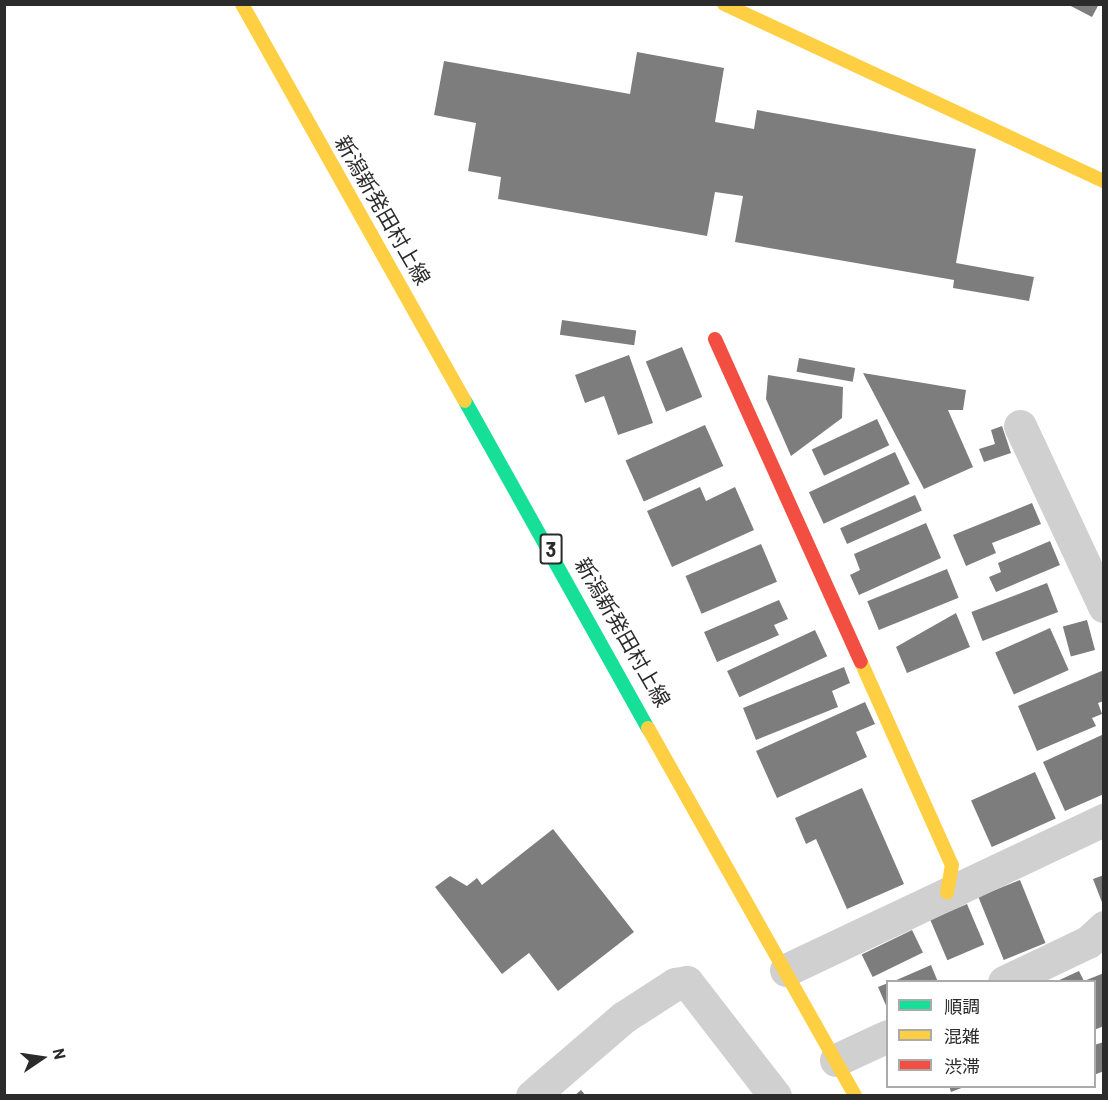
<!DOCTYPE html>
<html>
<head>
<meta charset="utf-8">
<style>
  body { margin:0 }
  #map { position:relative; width:1108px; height:1100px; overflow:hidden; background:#fff; font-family:Barlow,"Noto Sans JP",sans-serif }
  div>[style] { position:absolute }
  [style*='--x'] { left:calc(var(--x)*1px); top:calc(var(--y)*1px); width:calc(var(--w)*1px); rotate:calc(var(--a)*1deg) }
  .building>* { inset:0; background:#7d7d7d; transform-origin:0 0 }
  .street>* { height:33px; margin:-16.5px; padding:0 16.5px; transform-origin:16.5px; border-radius:16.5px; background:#d0d0d0 }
  .fast>* { height:14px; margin:-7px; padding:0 7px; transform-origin:7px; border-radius:7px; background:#16e098 }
  .slow>* { height:14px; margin:-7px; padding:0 7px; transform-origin:7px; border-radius:7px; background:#ffcf43 }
  .jam>* { height:14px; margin:-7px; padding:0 7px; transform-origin:7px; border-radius:7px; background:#f24e42 }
  span { translate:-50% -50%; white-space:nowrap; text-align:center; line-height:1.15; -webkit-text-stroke:6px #fff; paint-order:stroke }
  .shield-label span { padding:2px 4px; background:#fff; border:2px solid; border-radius:4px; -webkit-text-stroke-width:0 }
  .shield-label { font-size:20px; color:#2b2b2b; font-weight:700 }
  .street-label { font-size:21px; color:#2b2b2b }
  .frame { position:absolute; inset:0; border:6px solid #2b2b2b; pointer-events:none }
  .legend { position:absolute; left:886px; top:980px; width:210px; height:108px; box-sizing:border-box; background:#fff; border:2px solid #aaa; margin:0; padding:8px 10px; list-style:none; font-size:18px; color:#2b2b2b }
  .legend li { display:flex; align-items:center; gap:12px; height:30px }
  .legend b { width:30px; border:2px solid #aaa }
  .north { position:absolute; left:12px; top:1028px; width:60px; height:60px; -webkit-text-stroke:4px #fff; paint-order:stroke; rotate:77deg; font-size:16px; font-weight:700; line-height:24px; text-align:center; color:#2b2b2b }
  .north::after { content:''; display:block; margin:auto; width:21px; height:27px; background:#2b2b2b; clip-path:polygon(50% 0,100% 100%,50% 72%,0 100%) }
</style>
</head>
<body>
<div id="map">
  <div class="building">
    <div style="clip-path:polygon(1067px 4px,1099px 4px,1092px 17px)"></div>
    <div style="clip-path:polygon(637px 52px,724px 68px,715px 122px,754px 129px,757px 110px,976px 149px,956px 263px,1034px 277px,1029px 301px,953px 288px,954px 280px,735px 242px,743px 196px,715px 192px,707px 236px,498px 199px,501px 177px,468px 171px,476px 123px,434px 115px,444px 61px,630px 94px)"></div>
    <div style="left:562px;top:320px;width:75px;height:15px;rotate:8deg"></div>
    <div style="left:682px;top:347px;width:54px;height:39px;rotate:68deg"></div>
    <div style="clip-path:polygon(629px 355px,653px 423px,618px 435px,604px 396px,585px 403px,575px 375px)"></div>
    <div style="left:799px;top:358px;width:57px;height:14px;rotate:10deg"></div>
    <div style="clip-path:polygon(863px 373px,966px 390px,963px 410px,948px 410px,973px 467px,924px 489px)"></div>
    <div style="clip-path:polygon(768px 375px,843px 387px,842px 418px,791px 456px,766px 399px)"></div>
    <div style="left:877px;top:419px;width:29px;height:72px;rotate:65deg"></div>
    <div style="left:705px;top:425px;width:45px;height:87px;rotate:66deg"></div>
    <div style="clip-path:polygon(1002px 426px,1011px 453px,984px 462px,979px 449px,995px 444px,991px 430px)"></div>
    <div style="left:895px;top:452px;width:35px;height:95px;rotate:65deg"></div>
    <div style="clip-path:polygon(700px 487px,706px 501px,735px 487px,754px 530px,672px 567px,647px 511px)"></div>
    <div style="left:915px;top:495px;width:17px;height:82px;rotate:66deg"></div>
    <div style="clip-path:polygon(1032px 503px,1041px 524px,992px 543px,996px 553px,966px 566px,953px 535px)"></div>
    <div style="clip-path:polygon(926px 523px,941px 558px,859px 595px,850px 575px,860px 570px,854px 554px)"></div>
    <div style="clip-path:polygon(1050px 541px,1060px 565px,996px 592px,989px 577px,1001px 572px,998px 563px)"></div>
    <div style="left:761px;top:544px;width:41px;height:82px;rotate:67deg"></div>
    <div style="left:947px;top:569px;width:31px;height:86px;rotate:68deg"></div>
    <div style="left:1047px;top:583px;width:31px;height:81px;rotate:69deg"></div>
    <div style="clip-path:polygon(779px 600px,788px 619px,774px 625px,779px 635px,717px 662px,704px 632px)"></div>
    <div style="clip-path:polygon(956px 613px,970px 647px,907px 673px,896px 647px)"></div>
    <div style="left:1087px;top:620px;width:31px;height:25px;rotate:75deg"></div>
    <div style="left:1050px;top:628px;width:46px;height:60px;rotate:66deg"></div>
    <div style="left:815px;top:630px;width:29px;height:97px;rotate:65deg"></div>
    <div style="clip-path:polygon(844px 667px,850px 683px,832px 691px,838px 707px,756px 740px,743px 708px)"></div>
    <div style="clip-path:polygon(1104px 670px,1104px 701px,1098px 703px,1102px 714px,1092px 718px,1096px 726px,1037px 751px,1018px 706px)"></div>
    <div style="clip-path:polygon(865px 702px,875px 724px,856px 732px,867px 757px,777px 798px,756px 751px)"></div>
    <div style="clip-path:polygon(1104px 734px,1104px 794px,1065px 811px,1043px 762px)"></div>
    <div style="left:1035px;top:772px;width:51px;height:70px;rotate:66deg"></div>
    <div style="clip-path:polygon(862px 788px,904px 884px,847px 909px,816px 839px,806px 844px,795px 818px)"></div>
    <div style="clip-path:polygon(553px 829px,634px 932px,558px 991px,529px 953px,502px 974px,435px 887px,450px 876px,467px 886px,477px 878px,482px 885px)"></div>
    <div style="clip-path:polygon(1104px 875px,1104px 905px,1103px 905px,1093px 879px)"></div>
    <div style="left:1020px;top:880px;width:68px;height:45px;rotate:68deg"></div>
    <div style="left:967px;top:904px;width:44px;height:40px;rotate:67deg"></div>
    <div style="left:912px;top:930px;width:25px;height:56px;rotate:64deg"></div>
    <div style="clip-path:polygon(931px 965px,938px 982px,892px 982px)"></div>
    <div style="clip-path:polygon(1079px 971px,1084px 981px,1104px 973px,1104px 1026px,1094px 1030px,1094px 982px,1055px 982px)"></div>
    <div style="clip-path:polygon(888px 983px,888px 1010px,878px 987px)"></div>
    <div style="clip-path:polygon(1104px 1042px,1104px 1071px,1094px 1075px,1094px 1045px)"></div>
    <div style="clip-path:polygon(949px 1086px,964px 1086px,964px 1087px,951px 1092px)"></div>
    <div style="clip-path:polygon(581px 1090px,586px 1096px,574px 1096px)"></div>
  </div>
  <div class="street">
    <div style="--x:1020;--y:426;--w:199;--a:65"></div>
    <div style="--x:786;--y:970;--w:352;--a:-25.3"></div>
    <div style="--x:1004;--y:982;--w:93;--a:-25.5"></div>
    <div style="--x:1088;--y:942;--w:22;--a:-43"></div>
    <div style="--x:836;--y:1060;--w:57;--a:-24.8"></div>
    <div style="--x:532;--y:1096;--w:121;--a:-40.7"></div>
    <div style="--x:624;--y:1017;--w:61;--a:-32.9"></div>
    <div style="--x:675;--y:984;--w:12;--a:-9"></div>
    <div style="--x:687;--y:982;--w:144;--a:52.3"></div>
  </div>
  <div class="fast">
    <div style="--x:465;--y:401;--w:375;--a:60.8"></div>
  </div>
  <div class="slow">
    <div style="--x:242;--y:4;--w:455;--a:60.7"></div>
    <div style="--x:724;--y:4;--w:419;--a:25"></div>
    <div style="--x:861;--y:662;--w:222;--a:65.9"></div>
    <div style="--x:952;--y:865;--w:28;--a:100"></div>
    <div style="--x:648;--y:728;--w:422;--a:60.6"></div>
  </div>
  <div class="jam">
    <div style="--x:715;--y:339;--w:354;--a:65.7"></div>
  </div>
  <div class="shield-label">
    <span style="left:551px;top:549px">3</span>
  </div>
  <div class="street-label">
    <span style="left:383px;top:210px;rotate:60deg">新潟新発田村上線</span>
    <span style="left:623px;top:632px;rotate:60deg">新潟新発田村上線</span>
  </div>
  <div class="frame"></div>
  <ul class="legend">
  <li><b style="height:8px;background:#16e098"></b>順調</li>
  <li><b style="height:8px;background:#ffcf43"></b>混雑</li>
  <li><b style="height:8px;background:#f24e42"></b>渋滞</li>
  </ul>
  <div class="north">N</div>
</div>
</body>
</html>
